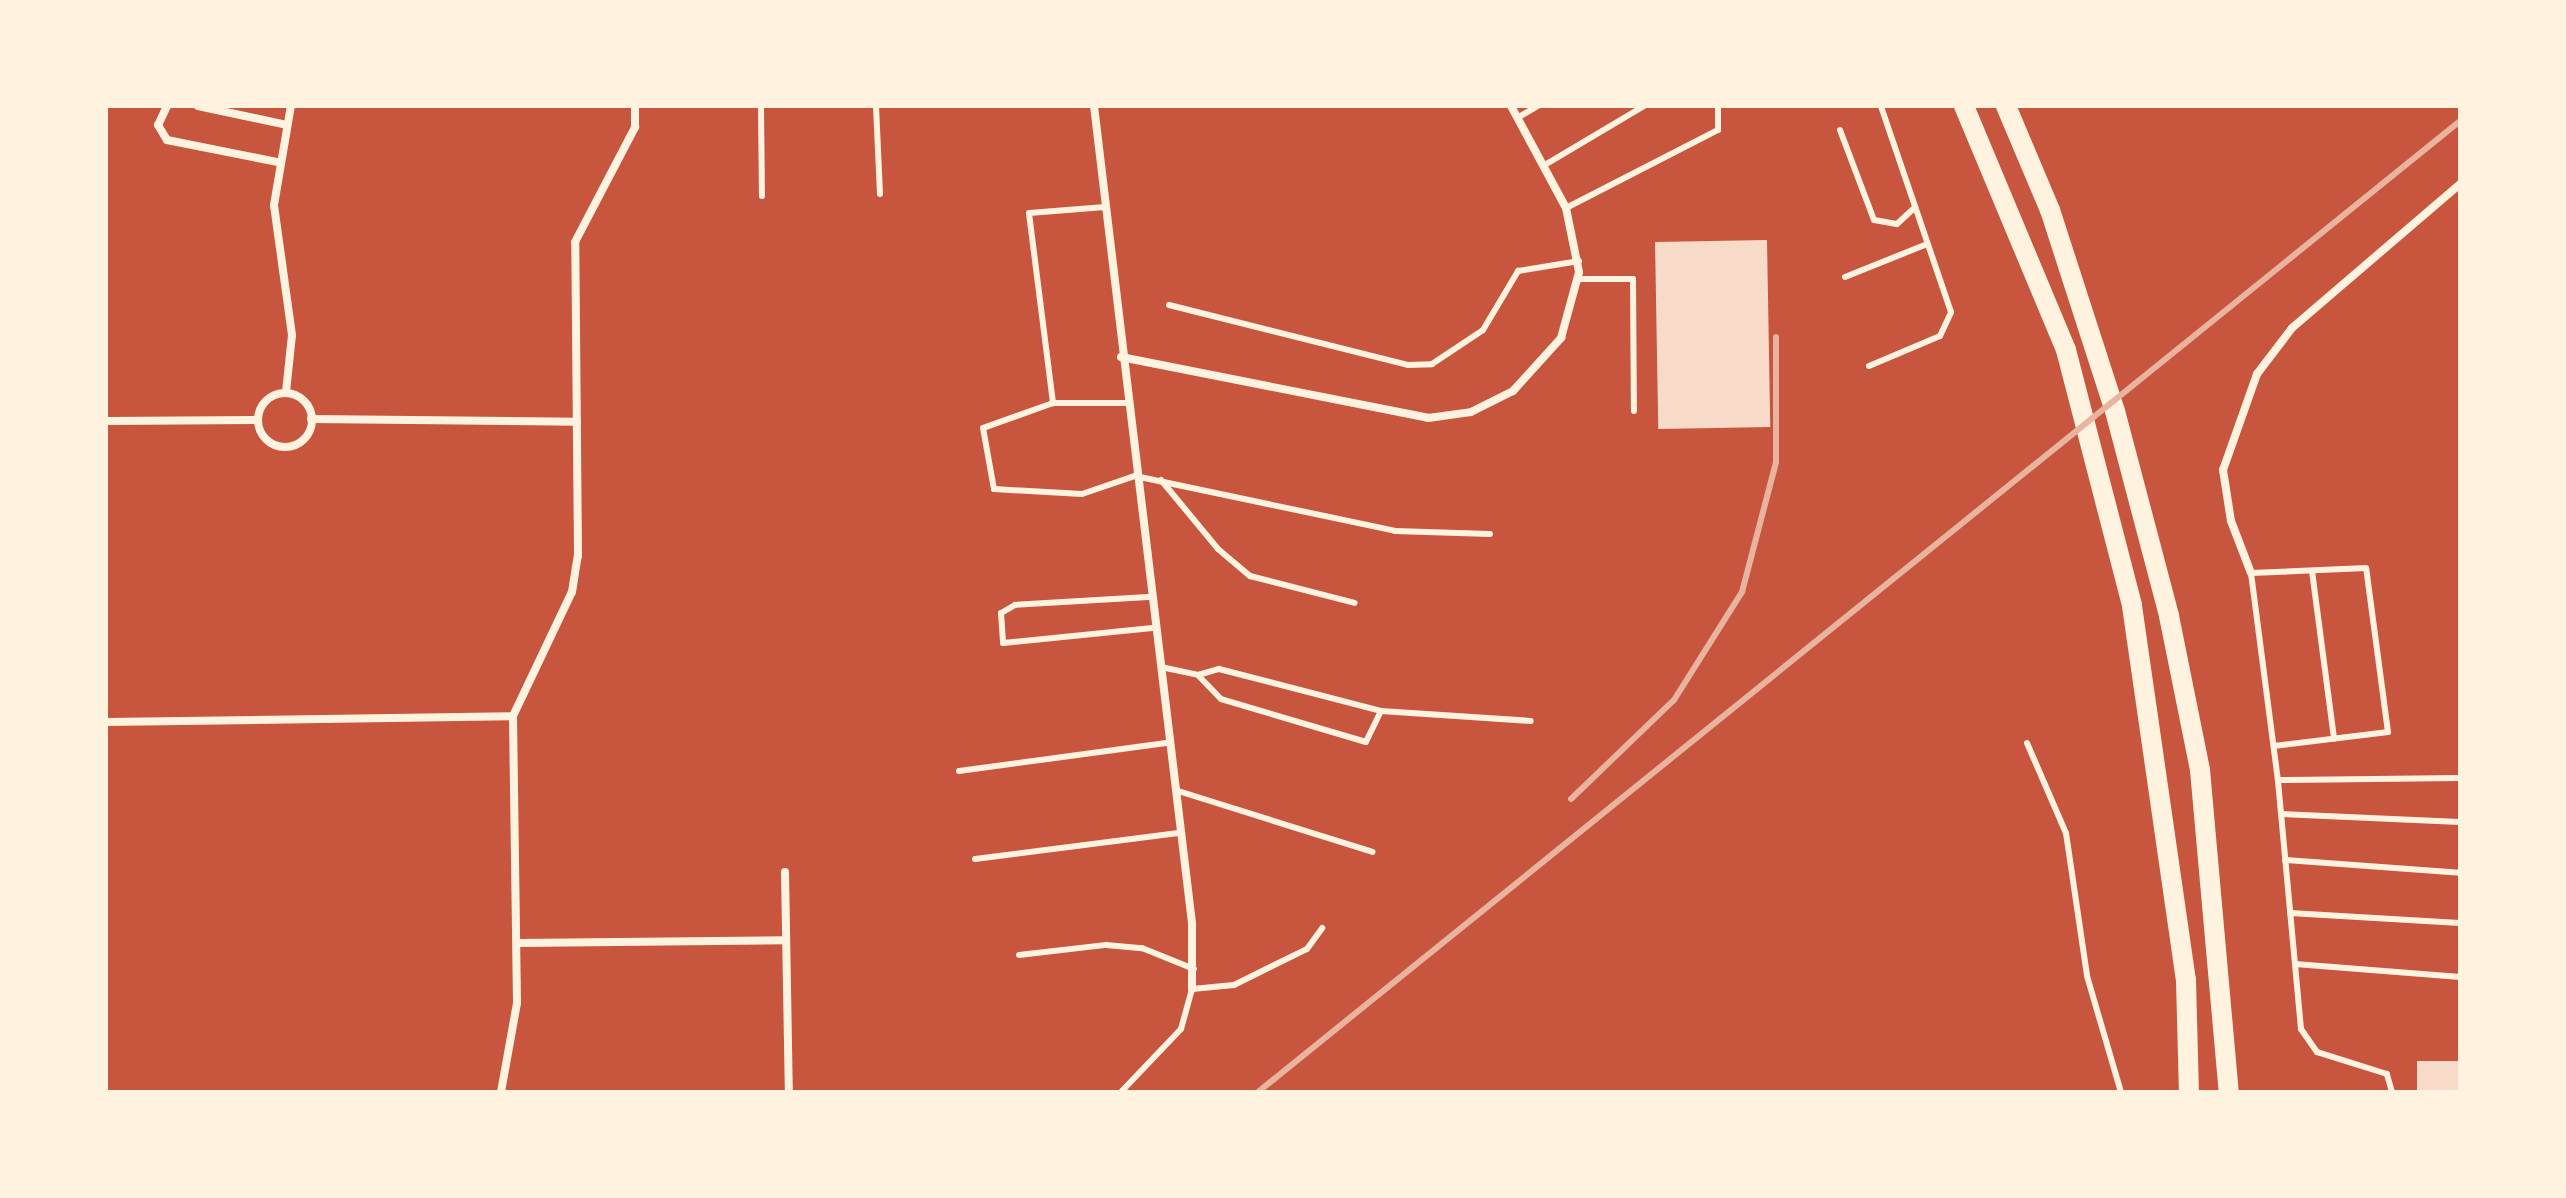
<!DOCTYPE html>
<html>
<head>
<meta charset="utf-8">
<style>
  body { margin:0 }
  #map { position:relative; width:2566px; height:1198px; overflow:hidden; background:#c8553d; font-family:Manrope,sans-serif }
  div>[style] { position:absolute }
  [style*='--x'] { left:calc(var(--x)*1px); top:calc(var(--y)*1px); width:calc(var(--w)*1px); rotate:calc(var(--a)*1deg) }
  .building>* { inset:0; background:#f7dbc8; transform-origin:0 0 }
  .service>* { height:6px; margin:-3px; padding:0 3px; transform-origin:3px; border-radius:3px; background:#fff3e0 }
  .minor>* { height:8px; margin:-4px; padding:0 4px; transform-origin:4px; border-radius:4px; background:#fff3e0 }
  .minor>.ring { margin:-4px; padding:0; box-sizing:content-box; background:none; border:8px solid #fff3e0; border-radius:50% }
  .primary>* { height:20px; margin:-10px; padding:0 10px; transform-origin:10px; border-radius:10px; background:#fff3e0 }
  .rail>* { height:6px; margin:-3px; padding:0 3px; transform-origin:3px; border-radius:3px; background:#e9b49f }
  span { translate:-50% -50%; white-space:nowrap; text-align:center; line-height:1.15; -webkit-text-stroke:6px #fff3e0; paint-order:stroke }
  .frame { position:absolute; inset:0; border:108px solid #fff3e0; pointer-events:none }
</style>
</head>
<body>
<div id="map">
  <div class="building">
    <div style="left:1767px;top:240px;width:187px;height:112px;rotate:89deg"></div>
    <div style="left:2460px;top:1061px;width:31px;height:43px;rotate:90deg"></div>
  </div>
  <div class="service">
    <div style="--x:761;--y:106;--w:90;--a:89.4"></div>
    <div style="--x:876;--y:106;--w:88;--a:87.4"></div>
    <div style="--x:1517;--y:118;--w:24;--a:-30"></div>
    <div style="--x:1840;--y:130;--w:96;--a:69.3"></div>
    <div style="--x:1874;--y:220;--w:23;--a:10"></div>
    <div style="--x:1897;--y:224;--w:25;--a:-43"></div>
    <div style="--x:1543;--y:166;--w:117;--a:-30.7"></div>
    <div style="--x:1105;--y:207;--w:76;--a:175.5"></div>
    <div style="--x:1029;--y:213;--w:192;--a:82.8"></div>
    <div style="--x:1053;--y:403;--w:74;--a:0"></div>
    <div style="--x:1566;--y:208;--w:171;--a:-27.2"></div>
    <div style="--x:1718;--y:130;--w:24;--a:-90"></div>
    <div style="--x:1845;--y:277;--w:88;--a:-21.9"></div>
    <div style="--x:1579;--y:279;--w:54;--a:0"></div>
    <div style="--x:1633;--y:279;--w:132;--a:89.6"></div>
    <div style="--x:1169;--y:305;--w:246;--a:14.1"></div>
    <div style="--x:1408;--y:365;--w:24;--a:-2"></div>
    <div style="--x:1432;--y:364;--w:61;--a:-33.7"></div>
    <div style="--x:1483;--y:330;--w:69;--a:-59.3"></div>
    <div style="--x:1518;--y:271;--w:62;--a:-9.3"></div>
    <div style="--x:1869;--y:366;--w:77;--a:-22.9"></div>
    <div style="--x:1940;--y:336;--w:26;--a:-65"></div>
    <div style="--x:1951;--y:312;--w:218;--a:-108.8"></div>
    <div style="--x:1053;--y:403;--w:74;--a:160.3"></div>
    <div style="--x:983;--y:428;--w:62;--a:79.8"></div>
    <div style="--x:994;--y:489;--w:88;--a:3.3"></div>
    <div style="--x:1082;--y:494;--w:56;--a:-18.8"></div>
    <div style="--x:1135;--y:476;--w:266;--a:11.9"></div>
    <div style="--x:1395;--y:531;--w:95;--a:1.8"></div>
    <div style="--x:1161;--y:480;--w:89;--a:50.4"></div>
    <div style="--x:1218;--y:549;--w:42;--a:40.2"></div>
    <div style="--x:1250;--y:576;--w:108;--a:14.4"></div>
    <div style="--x:2312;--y:571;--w:169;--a:82.5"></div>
    <div style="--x:1148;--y:597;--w:133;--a:176.6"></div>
    <div style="--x:1015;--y:605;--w:16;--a:150"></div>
    <div style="--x:1001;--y:613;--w:30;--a:86"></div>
    <div style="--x:1003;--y:643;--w:150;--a:-5.7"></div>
    <div style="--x:1161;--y:667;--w:38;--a:12"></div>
    <div style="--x:1198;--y:675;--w:22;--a:-16"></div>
    <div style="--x:1219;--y:669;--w:167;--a:14.5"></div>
    <div style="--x:1381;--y:711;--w:34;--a:116"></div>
    <div style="--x:1366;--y:742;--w:151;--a:-163.5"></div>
    <div style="--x:1221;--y:699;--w:33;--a:-134"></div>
    <div style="--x:1381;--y:711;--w:150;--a:3.8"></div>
    <div style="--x:2027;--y:743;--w:98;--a:66.6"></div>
    <div style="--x:2066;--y:833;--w:145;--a:81.6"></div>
    <div style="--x:2087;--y:976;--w:121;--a:73.7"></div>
    <div style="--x:2274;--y:746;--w:115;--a:-7"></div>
    <div style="--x:2388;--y:732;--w:165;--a:-97.6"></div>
    <div style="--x:2366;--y:568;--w:115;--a:177.5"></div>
    <div style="--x:2251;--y:573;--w:209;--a:82.6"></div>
    <div style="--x:959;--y:771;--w:209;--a:-7.7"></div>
    <div style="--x:1175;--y:790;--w:207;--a:17.4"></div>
    <div style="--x:2281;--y:814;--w:179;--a:2.6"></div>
    <div style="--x:975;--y:859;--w:205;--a:-7.3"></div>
    <div style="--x:2285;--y:860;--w:175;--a:4.2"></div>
    <div style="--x:2290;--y:913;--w:170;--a:3.4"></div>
    <div style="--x:1019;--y:955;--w:88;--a:-6.6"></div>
    <div style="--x:1106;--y:945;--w:36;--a:5"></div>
    <div style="--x:1142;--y:948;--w:56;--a:22"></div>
    <div style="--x:2295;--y:964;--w:166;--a:4.5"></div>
    <div style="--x:1121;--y:1092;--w:87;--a:-46.4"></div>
    <div style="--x:1181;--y:1029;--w:41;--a:-74.6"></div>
    <div style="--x:1192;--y:989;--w:42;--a:-5.4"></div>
    <div style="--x:1234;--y:985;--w:81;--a:-26.3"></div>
    <div style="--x:1307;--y:949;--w:26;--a:-54"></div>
    <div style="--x:2392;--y:1092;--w:19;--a:-106"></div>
    <div style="--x:2387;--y:1074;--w:73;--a:-162.6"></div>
    <div style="--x:2317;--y:1052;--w:28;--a:-125"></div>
    <div style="--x:2301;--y:1029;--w:250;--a:-95.3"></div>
    <div style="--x:2278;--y:780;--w:182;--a:-0.6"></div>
  </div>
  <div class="minor">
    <div style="--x:167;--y:106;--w:21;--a:115"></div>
    <div style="--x:158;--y:125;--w:17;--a:59"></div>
    <div style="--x:167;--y:140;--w:112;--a:11.3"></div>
    <div style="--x:198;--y:106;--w:87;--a:12"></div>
    <div style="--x:1094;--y:106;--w:823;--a:83.16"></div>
    <div style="--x:1192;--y:923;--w:66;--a:90"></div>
    <div style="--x:1121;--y:357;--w:313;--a:11.2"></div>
    <div style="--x:1428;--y:418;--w:43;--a:-7.9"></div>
    <div style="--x:1471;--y:412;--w:47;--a:-26.6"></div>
    <div style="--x:1513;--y:391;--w:72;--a:-47.8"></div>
    <div style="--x:1561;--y:338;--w:68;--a:-74.7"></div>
    <div style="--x:1579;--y:272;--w:65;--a:-101.5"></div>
    <div style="--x:1566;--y:208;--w:116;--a:-118.3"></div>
    <div style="--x:286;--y:392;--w:57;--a:-84"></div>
    <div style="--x:292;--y:335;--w:131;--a:-97.9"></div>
    <div style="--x:274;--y:205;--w:100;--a:-80.3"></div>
    <div class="ring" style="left:258px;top:393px;width:46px;height:46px"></div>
    <div style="--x:311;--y:419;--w:266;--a:0.6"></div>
    <div style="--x:106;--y:421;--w:152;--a:-0.4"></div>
    <div style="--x:2251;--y:573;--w:56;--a:-111"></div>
    <div style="--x:2231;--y:521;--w:52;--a:-98.9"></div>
    <div style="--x:2223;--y:470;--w:102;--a:-70.5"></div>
    <div style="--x:2257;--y:374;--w:58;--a:-52.7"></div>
    <div style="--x:2292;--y:328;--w:221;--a:-40.6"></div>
    <div style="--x:106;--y:722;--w:407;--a:-0.8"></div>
    <div style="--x:785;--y:872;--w:220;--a:89"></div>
    <div style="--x:518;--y:943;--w:267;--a:-0.6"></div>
    <div style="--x:501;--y:1092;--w:90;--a:-79.8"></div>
    <div style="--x:517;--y:1003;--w:287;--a:-90.8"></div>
    <div style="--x:513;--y:716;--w:137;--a:-64.6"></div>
    <div style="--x:572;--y:592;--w:36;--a:-81"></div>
    <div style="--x:578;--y:556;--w:314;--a:-90.5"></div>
    <div style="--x:575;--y:242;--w:130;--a:-62.4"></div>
    <div style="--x:635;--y:127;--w:21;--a:-90"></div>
  </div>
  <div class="primary">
    <div style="--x:1964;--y:106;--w:264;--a:67.3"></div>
    <div style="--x:2066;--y:350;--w:264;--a:75.5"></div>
    <div style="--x:2132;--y:606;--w:378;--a:81.8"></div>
    <div style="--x:2186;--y:980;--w:112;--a:88.5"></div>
    <div style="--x:2006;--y:106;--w:113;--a:67.1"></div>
    <div style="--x:2050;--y:210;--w:211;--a:72.1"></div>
    <div style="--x:2115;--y:411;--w:212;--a:75.2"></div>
    <div style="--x:2169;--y:616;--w:157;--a:78.6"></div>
    <div style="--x:2200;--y:770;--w:323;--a:84.9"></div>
  </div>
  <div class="rail">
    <div style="--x:1571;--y:799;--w:143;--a:-43.9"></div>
    <div style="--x:1674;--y:700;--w:128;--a:-57.8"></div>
    <div style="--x:1742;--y:592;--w:134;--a:-75.3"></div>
    <div style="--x:1776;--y:462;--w:125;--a:-90"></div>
    <div style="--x:1258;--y:1092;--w:1545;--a:-38.93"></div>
  </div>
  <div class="frame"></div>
</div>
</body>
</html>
